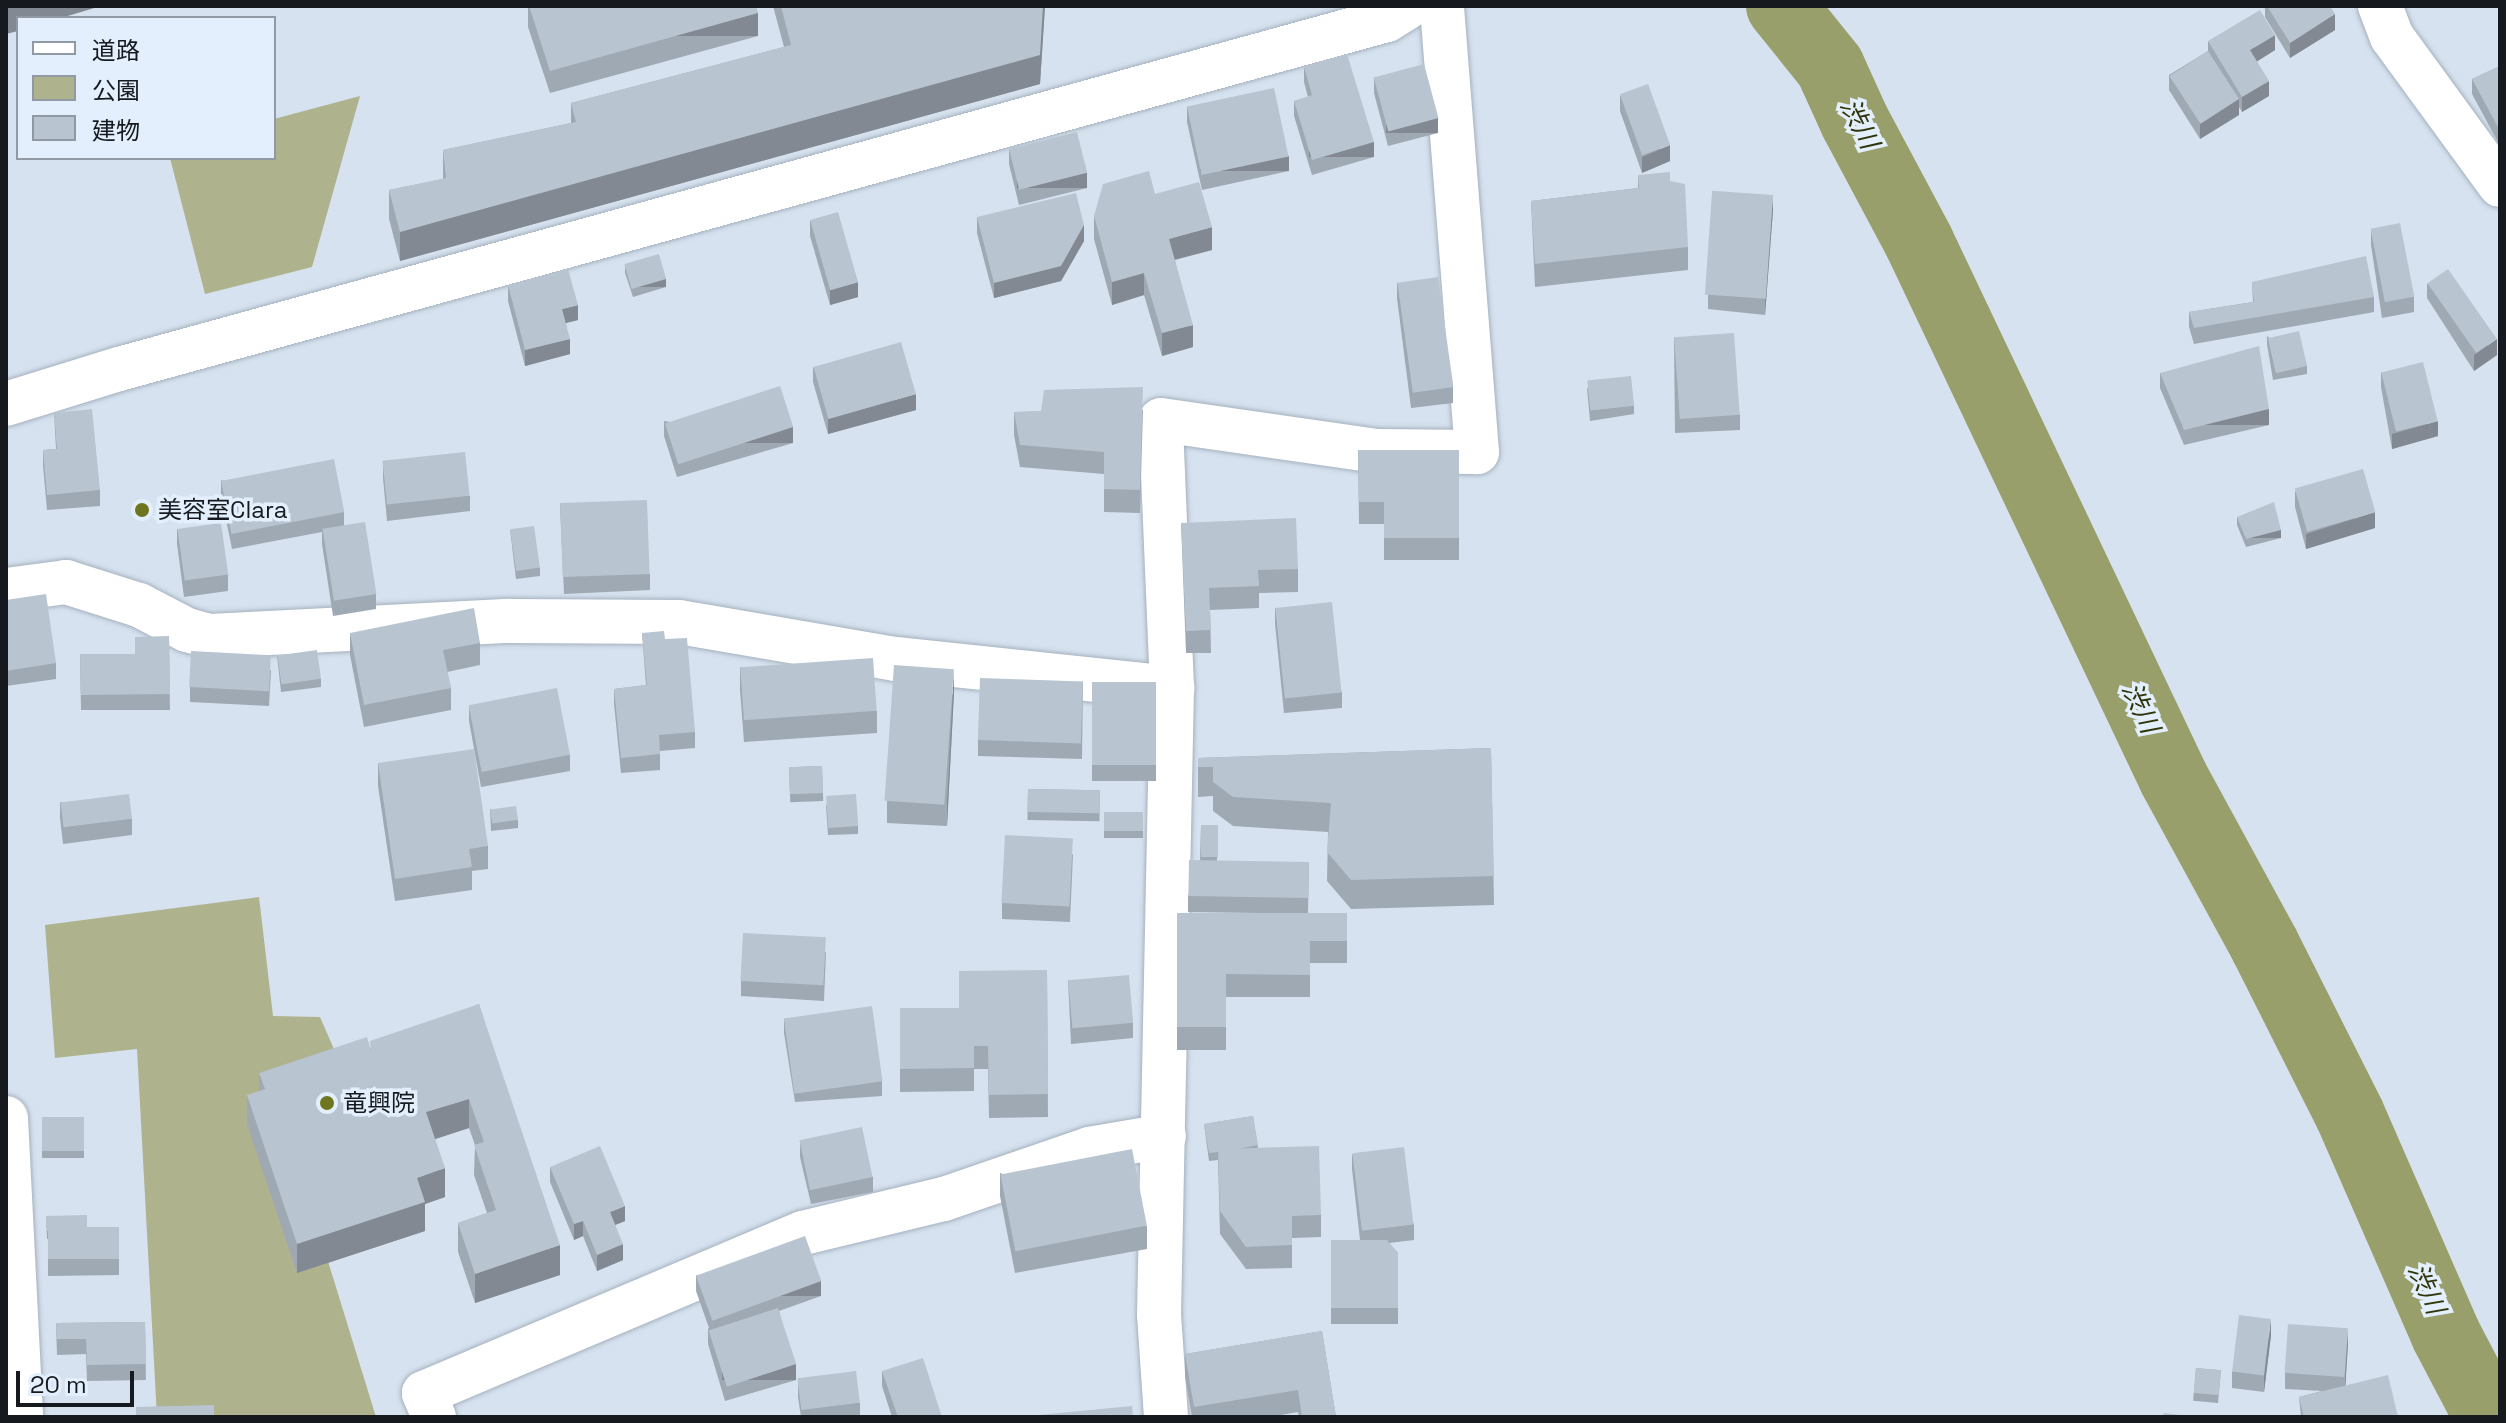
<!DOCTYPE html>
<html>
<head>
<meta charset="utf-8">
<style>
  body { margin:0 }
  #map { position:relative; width:2506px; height:1423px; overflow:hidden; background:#d6e2ef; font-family:"Space Grotesk","Noto Sans JP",sans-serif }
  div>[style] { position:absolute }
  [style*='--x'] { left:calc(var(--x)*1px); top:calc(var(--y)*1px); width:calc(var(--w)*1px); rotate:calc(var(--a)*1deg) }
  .green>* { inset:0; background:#aeb38d }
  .stream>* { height:12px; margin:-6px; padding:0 6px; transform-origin:6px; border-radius:6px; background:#989f6a }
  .river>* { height:70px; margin:-35px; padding:0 35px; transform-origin:35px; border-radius:35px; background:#989f6a }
  .roads { filter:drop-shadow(0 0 2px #a5b1be) drop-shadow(0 0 2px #a5b1be) }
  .minor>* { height:44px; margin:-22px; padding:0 22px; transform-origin:22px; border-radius:22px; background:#fff }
  .major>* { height:44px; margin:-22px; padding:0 22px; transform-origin:22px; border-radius:22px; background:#fff }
  .wall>* { inset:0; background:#9fa9b4; transform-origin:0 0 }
  .shaded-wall>* { inset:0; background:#828992; transform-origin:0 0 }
  .building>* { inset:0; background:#b9c4d1; transform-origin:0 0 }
  .dots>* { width:22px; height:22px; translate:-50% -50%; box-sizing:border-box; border:4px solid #e3effd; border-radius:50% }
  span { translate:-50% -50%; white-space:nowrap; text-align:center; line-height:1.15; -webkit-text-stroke:7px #e3effd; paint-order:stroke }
  .poi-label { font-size:24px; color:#161a1f }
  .left { translate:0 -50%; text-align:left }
  .water-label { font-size:26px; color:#31350a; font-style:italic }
  .frame { position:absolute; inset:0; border:8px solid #161a1f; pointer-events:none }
  .legend { position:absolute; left:16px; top:16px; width:260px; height:144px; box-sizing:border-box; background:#e3effd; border:2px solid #919aa4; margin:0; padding:10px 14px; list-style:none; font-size:24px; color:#161a1f }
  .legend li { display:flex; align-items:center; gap:16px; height:40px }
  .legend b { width:40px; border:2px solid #919aa4 }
  .scale { position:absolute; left:16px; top:1371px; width:118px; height:36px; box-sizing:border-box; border:4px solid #161a1f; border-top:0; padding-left:10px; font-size:24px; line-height:28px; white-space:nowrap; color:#161a1f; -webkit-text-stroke:6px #e3effd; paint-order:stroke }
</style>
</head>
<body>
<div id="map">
  <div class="green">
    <div style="clip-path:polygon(360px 96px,312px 267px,205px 294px,170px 158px,274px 158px,274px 119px)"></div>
    <div style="clip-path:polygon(259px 897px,273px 1016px,320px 1017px,347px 1079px,327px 1258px,376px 1417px,157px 1417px,137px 1049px,55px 1058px,45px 925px)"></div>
  </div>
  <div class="stream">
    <div style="--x:1800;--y:6;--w:68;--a:63.8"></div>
  </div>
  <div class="river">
    <div style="--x:1781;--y:6;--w:78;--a:51.2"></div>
    <div style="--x:1830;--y:67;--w:60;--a:65.6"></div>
    <div style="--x:1855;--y:122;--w:136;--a:61.9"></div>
    <div style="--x:1919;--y:242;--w:594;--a:64.6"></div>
    <div style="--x:2174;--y:779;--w:190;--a:61.4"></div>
    <div style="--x:2265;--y:946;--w:189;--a:63.3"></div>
    <div style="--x:2350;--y:1115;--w:240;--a:66.4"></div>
    <div style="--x:2446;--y:1335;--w:93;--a:62.3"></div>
  </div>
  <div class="roads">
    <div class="minor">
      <div style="--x:2380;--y:6;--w:33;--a:69"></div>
      <div style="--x:2392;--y:37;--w:183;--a:53.9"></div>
      <div style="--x:6;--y:404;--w:118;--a:-17.2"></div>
      <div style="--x:119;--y:369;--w:1315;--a:-15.39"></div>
      <div style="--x:1387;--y:20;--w:26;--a:-32"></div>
      <div style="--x:6;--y:590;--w:61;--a:-7.6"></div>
      <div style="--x:66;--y:582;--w:77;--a:17.5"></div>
      <div style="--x:139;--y:605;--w:54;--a:27.5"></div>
      <div style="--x:187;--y:630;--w:24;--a:15"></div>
      <div style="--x:210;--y:636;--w:300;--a:-2.9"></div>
      <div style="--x:510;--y:621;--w:169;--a:0.3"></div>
      <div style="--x:679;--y:622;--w:220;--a:9.7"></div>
      <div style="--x:896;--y:659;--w:278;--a:6"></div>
      <div style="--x:434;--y:1417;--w:26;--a:-113"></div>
      <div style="--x:424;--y:1393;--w:411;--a:-22.9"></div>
      <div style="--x:803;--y:1233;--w:145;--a:-13.6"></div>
      <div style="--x:944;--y:1199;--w:153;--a:-19"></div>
      <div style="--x:1089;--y:1149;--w:76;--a:-9.8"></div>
      <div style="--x:1166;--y:1417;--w:103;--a:-93.9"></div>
      <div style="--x:1159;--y:1314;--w:626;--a:-88.81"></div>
      <div style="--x:1172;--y:688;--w:268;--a:-92.4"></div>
      <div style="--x:1161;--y:420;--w:218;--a:8.2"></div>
      <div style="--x:1377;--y:451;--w:100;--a:0.6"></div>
      <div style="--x:1477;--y:452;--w:447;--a:-94.5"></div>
    </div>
    <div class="major">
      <div style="--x:6;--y:1118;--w:299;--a:87.1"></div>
    </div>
  </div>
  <div class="wall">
    <div style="clip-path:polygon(528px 6px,756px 6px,758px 36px,550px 93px,528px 27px)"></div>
    <div style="clip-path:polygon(773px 6px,1045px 6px,1040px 84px,400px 261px,389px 219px,389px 190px,443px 179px,443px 150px,571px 123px,571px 103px,784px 47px)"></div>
    <div style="clip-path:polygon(2265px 6px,2330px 6px,2335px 30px,2290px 58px,2265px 17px)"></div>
    <div style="clip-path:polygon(2208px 41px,2275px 50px,2257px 61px,2269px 96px,2242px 112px,2239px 107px,2239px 115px,2200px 139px,2169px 90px,2169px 75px,2208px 51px)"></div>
    <div style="clip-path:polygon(2500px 66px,2500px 146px,2472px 94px,2472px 79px)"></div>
    <div style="clip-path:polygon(1304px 67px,1374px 157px,1312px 175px,1294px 116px,1294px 101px,1308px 97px,1304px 82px)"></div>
    <div style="clip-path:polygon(1374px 77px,1438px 133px,1388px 146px,1374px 93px)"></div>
    <div style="clip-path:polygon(1620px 95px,1670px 161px,1642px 173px,1620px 111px)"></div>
    <div style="clip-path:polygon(1187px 106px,1289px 171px,1202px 190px,1187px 122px)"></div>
    <div style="clip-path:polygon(1009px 149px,1087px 188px,1019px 205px,1009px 164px)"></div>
    <div style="clip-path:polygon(1638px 175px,1670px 181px,1688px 247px,1688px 270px,1535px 287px,1531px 201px,1638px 188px)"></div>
    <div style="clip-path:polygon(1155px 194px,1212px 250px,1175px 260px,1193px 347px,1162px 356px,1144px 295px,1112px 305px,1094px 239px,1094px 216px)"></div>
    <div style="clip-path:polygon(1773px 210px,1765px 315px,1708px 309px,1708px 293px)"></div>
    <div style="clip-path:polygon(977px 217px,1084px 241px,1061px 281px,994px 298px,977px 233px)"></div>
    <div style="clip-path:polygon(810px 220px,858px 297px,830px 305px,810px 236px)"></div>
    <div style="clip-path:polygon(2371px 230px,2414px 297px,2414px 312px,2382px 318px,2371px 245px)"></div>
    <div style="clip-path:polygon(625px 265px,666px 287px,633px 297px,625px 273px)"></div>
    <div style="clip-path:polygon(1397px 282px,1453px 387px,1453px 403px,1411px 408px,1397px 298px)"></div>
    <div style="clip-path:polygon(2252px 282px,2374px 297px,2374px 312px,2194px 344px,2189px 327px,2189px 312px,2253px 302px)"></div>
    <div style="clip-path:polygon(2427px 283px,2497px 355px,2474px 371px,2427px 298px)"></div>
    <div style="clip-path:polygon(508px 285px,578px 320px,566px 323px,570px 354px,525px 366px,508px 301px)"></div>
    <div style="clip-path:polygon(2267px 336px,2307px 366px,2307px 374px,2273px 380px,2267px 344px)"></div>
    <div style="clip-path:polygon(1674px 337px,1740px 415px,1740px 430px,1675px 433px)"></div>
    <div style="clip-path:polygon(813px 367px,916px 410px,828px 434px,813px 382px)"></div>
    <div style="clip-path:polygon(2381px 372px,2438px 436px,2392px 449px,2381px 387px)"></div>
    <div style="clip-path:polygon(2160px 373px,2269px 425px,2184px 445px,2160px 388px)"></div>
    <div style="clip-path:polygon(1587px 388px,1634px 406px,1634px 414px,1590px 421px)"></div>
    <div style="clip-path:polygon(1143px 410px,1140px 513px,1104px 512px,1104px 474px,1020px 467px,1014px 435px,1014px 412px)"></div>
    <div style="clip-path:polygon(54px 413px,100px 490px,100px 506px,47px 510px,43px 466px,43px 450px,56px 449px)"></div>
    <div style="clip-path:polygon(664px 421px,793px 443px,677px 477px,664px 436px)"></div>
    <div style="clip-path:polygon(1358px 450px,1459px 450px,1459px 560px,1384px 560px,1384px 524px,1359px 524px)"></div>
    <div style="clip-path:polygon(383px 462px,470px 496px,470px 511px,387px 521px,383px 478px)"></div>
    <div style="clip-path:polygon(221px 480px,344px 512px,344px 525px,376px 594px,376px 609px,333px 616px,322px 544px,322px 532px,232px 549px,221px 495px)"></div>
    <div style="clip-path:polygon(2295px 491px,2375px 528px,2306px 549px,2295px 507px)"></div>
    <div style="clip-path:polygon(560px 505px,650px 574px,650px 590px,564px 594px)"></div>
    <div style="clip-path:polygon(2237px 517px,2281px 538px,2246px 547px,2237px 525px)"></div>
    <div style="clip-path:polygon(1181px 523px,1298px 569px,1298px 592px,1259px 593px,1259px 608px,1210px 610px,1211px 653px,1186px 653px)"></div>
    <div style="clip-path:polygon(177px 529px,228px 575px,228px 591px,184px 597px,177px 544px)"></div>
    <div style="clip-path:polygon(510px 529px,540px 568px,540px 576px,516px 579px)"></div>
    <div style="clip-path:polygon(6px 600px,56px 663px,56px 679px,6px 686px)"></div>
    <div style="clip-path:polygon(1275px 608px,1342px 692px,1342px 708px,1284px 713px,1275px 624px)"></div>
    <div style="clip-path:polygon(350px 633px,480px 643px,480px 665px,447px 672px,451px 688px,451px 710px,364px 727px,350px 655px)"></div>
    <div style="clip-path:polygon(642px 633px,665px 639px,695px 732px,695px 748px,660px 751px,660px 770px,621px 773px,614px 704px,614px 689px,646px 685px)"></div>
    <div style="clip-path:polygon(169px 636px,170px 710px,81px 710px,80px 654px,135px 654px)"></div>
    <div style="clip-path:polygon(277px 656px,321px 679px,321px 687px,281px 692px)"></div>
    <div style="clip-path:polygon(740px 667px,877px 711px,877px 733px,744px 742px,740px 690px)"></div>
    <div style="clip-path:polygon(271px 670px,269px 706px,190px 702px,190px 687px)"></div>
    <div style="clip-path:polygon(1083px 681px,1082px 759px,978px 756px,978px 740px)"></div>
    <div style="left:1156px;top:682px;width:99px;height:64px;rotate:90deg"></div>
    <div style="clip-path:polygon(954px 692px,947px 826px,887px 823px,887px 801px)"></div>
    <div style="clip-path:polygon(469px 705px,570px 755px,570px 771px,481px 787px,469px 721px)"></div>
    <div style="clip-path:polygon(1491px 748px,1494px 905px,1351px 909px,1327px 881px,1328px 832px,1233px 826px,1213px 811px,1213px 796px,1198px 797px,1198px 758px)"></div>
    <div style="clip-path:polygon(378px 763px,488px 846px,488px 869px,472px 871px,472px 890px,395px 901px,378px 786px)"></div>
    <div style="left:822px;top:766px;width:35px;height:33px;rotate:88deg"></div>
    <div style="left:1028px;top:789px;width:72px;height:31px;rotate:1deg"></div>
    <div style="clip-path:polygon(60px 802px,132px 819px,132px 835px,63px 844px,60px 818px)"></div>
    <div style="clip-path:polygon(826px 805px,858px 826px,858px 834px,828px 835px)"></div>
    <div style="clip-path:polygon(490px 809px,518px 820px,518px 828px,491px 831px)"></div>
    <div style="left:1143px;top:812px;width:26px;height:39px;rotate:90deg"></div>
    <div style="clip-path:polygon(1201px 825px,1218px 825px,1217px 861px,1309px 863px,1308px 913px,1347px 913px,1347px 963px,1310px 963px,1310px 997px,1226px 997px,1226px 1050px,1177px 1050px,1177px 913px,1258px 913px,1188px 912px,1188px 896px,1200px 860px)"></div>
    <div style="clip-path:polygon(1073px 854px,1070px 922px,1002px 919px,1002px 903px)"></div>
    <div style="clip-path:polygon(826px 952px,824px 1001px,741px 996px,741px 981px)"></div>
    <div style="clip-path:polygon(1047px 970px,1048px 1117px,989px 1118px,988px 1069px,974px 1069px,974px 1091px,900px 1092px,900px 1008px,959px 1008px)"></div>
    <div style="clip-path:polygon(1068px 980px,1133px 1023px,1133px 1038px,1071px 1044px)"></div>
    <div style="clip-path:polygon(479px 1004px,560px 1275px,475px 1303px,458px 1252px,458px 1223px,487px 1213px,474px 1175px,475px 1145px,469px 1128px,435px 1139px,445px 1197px,425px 1204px,425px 1231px,297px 1273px,247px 1124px,247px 1095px,259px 1091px,259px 1073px,370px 1048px)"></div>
    <div style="clip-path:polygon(784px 1018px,882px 1081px,882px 1096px,795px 1102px,784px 1033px)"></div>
    <div style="clip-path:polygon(1253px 1116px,1258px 1148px,1321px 1215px,1321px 1237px,1292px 1238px,1292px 1268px,1246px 1269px,1220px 1234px,1218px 1160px,1209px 1161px,1204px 1124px)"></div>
    <div style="left:84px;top:1117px;width:41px;height:42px;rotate:90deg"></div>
    <div style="clip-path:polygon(800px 1141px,873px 1177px,873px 1192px,811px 1204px,800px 1157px)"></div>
    <div style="clip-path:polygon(1352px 1154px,1414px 1224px,1414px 1240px,1389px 1243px,1398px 1253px,1398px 1324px,1331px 1324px,1331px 1240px,1360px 1240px,1352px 1169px)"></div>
    <div style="clip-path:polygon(550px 1167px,625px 1221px,615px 1225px,623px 1260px,597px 1271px,583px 1236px,574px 1240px,550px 1182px)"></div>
    <div style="clip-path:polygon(1000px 1173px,1147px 1226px,1147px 1249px,1015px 1273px,1000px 1196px)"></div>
    <div style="clip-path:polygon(46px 1216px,87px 1228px,119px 1227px,119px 1275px,48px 1276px,48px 1239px,47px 1239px)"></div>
    <div style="clip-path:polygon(696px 1275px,821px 1296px,779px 1311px,796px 1380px,725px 1401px,708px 1344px,708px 1329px,709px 1328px,696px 1291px)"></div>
    <div style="clip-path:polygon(145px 1322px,146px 1380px,87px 1381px,86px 1354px,57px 1355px,56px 1323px)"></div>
    <div style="clip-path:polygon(1322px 1331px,1336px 1417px,1299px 1417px,1298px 1412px,1270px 1417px,1192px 1417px,1185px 1376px,1185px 1354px)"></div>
    <div style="clip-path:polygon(2271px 1335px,2264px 1392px,2232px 1388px,2232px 1372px)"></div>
    <div style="clip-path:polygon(2348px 1343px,2345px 1386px,2398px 1417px,2301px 1417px,2299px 1397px,2322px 1391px,2285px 1389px,2285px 1373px)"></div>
    <div style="left:2196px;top:1368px;width:25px;height:33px;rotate:5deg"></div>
    <div style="clip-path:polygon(882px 1371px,942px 1417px,892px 1417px,882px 1386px)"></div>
    <div style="clip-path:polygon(798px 1381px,860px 1403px,860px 1417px,801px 1417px,798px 1397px)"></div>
  </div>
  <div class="shaded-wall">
    <div style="clip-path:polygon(6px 6px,101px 6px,61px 18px,18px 18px,18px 31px,6px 34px)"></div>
    <div style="clip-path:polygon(1043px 6px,1045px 6px,1040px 84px,400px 261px,400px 232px)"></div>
    <div style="left:758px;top:13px;width:23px;height:216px;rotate:90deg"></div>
    <div style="clip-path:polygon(2335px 14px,2335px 30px,2290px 58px,2290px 43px)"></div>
    <div style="clip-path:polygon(2275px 35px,2275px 50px,2250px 66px,2250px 50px)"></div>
    <div style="clip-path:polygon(2269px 81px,2269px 96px,2242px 112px,2242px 97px)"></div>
    <div style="clip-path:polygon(2239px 99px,2239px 115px,2200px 139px,2200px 124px)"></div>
    <div style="left:1438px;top:118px;width:15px;height:52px;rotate:90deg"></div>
    <div style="left:1374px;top:142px;width:15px;height:65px;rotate:90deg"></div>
    <div style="clip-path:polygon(1670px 145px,1670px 161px,1642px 173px,1642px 157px)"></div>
    <div style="left:1289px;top:156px;width:15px;height:89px;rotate:90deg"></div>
    <div style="left:1087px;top:173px;width:15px;height:70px;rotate:90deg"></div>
    <div style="clip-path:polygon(1773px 195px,1773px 210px,1765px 315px,1765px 299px)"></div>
    <div style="clip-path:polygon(1084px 225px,1084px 241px,1061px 281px,994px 298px,994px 283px)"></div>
    <div style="clip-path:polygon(1212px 227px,1212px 250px,1169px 261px,1169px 239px)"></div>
    <div style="clip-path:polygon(1144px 273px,1144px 295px,1112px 305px,1112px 282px)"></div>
    <div style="left:666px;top:279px;width:8px;height:34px;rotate:90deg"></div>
    <div style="clip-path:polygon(858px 282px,858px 297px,830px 305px,830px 290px)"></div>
    <div style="clip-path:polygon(578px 305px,578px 320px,562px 324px,562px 309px)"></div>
    <div style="clip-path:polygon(1193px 325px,1193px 347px,1162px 356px,1162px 333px)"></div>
    <div style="clip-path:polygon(570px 339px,570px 354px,525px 366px,525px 350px)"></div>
    <div style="clip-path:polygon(2497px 339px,2497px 355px,2474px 371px,2474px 355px)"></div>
    <div style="clip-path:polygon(916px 394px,916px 410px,828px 434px,828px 419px)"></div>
    <div style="left:2269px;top:409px;width:16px;height:88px;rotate:90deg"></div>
    <div style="clip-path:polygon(2438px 421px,2438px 436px,2392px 449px,2392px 434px)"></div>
    <div style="left:793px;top:427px;width:16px;height:121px;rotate:90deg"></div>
    <div style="clip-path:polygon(2375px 512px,2375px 528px,2306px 549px,2306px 534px)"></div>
    <div style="left:2281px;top:530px;width:8px;height:36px;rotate:90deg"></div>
    <div style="clip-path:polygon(954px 669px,954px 692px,947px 826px,947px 804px)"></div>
    <div style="clip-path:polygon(469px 1099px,469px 1128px,426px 1142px,426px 1112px)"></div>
    <div style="clip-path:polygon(445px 1168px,445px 1197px,425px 1204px,425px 1231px,297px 1273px,297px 1244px,417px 1178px)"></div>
    <div style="clip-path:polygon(625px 1206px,625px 1221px,610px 1227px,610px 1212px)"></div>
    <div style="clip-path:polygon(583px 1221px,583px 1236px,574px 1240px,574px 1224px)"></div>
    <div style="clip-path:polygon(623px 1244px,623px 1260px,597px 1271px,597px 1255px)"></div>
    <div style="clip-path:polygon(560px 1245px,560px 1275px,475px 1303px,475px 1274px)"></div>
    <div style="left:821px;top:1281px;width:15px;height:116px;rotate:90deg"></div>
    <div style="clip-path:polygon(2271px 1319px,2271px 1335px,2264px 1392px,2264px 1377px)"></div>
    <div style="clip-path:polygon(2348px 1328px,2348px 1343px,2345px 1393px,2345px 1377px)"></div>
    <div style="left:796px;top:1364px;width:16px;height:74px;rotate:90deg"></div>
  </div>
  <div class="building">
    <div style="clip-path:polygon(529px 6px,756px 6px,758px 13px,550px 71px)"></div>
    <div style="clip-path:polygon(781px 6px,1043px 6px,1040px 55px,400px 232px,389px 190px,446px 178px,443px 150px,576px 122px,571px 103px,791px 45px)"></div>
    <div style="clip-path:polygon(2267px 6px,2330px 6px,2335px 14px,2290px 43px)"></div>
    <div style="clip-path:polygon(2260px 10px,2275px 35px,2250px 50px,2269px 81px,2242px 97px,2208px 41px)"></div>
    <div style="left:2208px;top:51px;width:57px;height:46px;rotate:57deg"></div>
    <div style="clip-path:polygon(1347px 54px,1374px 142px,1312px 160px,1294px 101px,1312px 95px,1304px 67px)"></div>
    <div style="left:1424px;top:64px;width:56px;height:52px;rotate:75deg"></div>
    <div style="clip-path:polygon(2500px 66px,2500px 131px,2472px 79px)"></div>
    <div style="left:1648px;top:84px;width:65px;height:30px;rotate:70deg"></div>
    <div style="left:1274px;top:88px;width:70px;height:89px;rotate:78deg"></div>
    <div style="left:1077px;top:132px;width:42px;height:70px;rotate:76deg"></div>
    <div style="clip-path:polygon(1149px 171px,1155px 194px,1199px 182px,1212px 227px,1169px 239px,1193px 325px,1162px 333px,1144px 273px,1112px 282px,1094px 216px,1103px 184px)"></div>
    <div style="clip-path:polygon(1670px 172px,1670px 181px,1685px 184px,1688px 247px,1535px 264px,1531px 201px,1639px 188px,1638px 175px)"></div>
    <div style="clip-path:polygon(1076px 193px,1084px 225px,1061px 266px,994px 283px,977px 217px)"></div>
    <div style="left:1773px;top:195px;width:104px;height:61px;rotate:94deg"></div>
    <div style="left:838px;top:212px;width:73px;height:29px;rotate:74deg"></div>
    <div style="left:2400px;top:223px;width:75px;height:30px;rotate:79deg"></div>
    <div style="left:659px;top:254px;width:26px;height:36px;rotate:74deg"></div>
    <div style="clip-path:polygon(2366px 256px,2374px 297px,2194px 328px,2189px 312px,2254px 302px,2252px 282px)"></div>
    <div style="clip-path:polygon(568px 269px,578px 305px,562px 309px,570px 339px,525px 350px,508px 285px)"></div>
    <div style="left:2448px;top:269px;width:85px;height:25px;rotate:55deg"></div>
    <div style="left:1438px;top:277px;width:111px;height:41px;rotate:82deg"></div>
    <div style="left:2299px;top:331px;width:36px;height:32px;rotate:77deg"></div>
    <div style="left:1734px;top:333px;width:82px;height:60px;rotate:86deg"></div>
    <div style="left:901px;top:342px;width:54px;height:91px;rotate:74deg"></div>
    <div style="clip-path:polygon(2259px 346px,2269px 409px,2184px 430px,2160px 373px)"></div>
    <div style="left:2423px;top:362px;width:61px;height:43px;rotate:76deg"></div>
    <div style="left:1631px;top:376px;width:30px;height:44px;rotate:84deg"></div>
    <div style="left:780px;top:386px;width:43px;height:121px;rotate:72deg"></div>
    <div style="clip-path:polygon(1143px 387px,1140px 490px,1104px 489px,1104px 452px,1020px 445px,1014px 412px,1041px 411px,1044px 390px)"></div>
    <div style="clip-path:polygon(92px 409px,100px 490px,47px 495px,43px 450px,57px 449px,54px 413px)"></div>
    <div style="clip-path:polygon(1358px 450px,1459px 450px,1459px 538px,1384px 538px,1384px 502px,1359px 502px)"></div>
    <div style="left:465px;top:452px;width:44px;height:83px;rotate:84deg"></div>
    <div style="left:334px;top:459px;width:54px;height:115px;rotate:79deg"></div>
    <div style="left:2363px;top:469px;width:45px;height:71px;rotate:74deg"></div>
    <div style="left:647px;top:500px;width:74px;height:87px;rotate:88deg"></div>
    <div style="clip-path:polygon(2274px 502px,2281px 530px,2246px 539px,2237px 517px)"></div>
    <div style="clip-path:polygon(1296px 518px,1298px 569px,1258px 570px,1259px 586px,1209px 588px,1211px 630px,1186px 631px,1181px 523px)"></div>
    <div style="left:365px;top:522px;width:73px;height:43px;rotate:81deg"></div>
    <div style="left:221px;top:523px;width:52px;height:44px;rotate:82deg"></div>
    <div style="left:534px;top:526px;width:42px;height:24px;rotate:82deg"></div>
    <div style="clip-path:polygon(46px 594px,56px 663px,6px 671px,6px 600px)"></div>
    <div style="left:1332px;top:602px;width:91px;height:57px;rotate:84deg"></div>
    <div style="clip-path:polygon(474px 608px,480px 643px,443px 650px,451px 688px,364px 705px,350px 633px)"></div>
    <div style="clip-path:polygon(664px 631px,665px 639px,687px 638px,695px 732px,659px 735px,660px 754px,621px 758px,614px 689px,647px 685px,642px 633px)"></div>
    <div style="clip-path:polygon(169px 636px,170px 694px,81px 695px,80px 654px,135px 654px,135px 637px)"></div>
    <div style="left:317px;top:650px;width:29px;height:40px;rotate:82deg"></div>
    <div style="left:191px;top:651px;width:80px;height:36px;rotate:3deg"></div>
    <div style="left:873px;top:658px;width:53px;height:133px;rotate:86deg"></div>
    <div style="left:894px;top:665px;width:60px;height:136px;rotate:4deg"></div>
    <div style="left:980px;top:678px;width:103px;height:62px;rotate:2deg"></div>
    <div style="left:1156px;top:682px;width:83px;height:64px;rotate:90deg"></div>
    <div style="left:557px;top:688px;width:68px;height:90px;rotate:79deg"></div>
    <div style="clip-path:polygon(1491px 748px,1494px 876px,1351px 880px,1327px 852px,1331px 803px,1233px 797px,1213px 782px,1213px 767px,1198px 767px,1198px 758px)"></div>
    <div style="clip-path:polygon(474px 749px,488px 846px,469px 849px,472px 867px,395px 879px,378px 763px)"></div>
    <div style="left:822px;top:766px;width:27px;height:33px;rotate:88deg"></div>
    <div style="left:1028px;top:789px;width:72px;height:23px;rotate:1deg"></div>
    <div style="left:129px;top:794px;width:25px;height:69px;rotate:83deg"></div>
    <div style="left:856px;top:794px;width:32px;height:30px;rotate:86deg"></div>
    <div style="left:516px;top:806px;width:14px;height:26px;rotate:82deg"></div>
    <div style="left:1143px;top:812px;width:19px;height:39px;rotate:90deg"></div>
    <div style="left:1201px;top:825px;width:17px;height:32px"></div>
    <div style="left:1005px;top:835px;width:68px;height:68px;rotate:3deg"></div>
    <div style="left:1189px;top:860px;width:120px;height:36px;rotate:1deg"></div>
    <div style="clip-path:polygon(1177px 913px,1347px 913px,1347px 941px,1310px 941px,1310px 975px,1226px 974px,1226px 1027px,1177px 1027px)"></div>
    <div style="left:743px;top:933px;width:83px;height:48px;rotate:3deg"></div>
    <div style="clip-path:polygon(1047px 970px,1048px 1094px,989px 1095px,988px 1046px,974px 1046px,974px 1068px,900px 1069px,900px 1008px,959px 1008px,959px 971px)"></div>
    <div style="left:1129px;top:975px;width:48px;height:61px;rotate:85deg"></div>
    <div style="clip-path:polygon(479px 1004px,560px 1245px,475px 1274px,458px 1223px,496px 1210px,474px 1145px,484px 1142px,469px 1099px,426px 1112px,445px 1168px,417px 1178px,425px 1202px,297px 1244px,247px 1095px,265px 1089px,259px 1073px,367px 1037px,371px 1051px,370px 1041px)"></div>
    <div style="left:872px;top:1006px;width:76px;height:89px;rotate:82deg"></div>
    <div style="clip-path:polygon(1253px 1116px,1258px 1145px,1238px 1149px,1218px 1149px,1218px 1152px,1209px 1153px,1204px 1124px)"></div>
    <div style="left:84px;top:1117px;width:34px;height:42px;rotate:90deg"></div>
    <div style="left:862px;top:1127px;width:51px;height:64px;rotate:78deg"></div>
    <div style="clip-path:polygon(600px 1146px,625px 1206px,610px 1212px,623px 1244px,597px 1255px,583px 1221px,574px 1224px,550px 1167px)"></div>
    <div style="clip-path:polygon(1319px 1146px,1321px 1215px,1292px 1216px,1292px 1245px,1246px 1247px,1220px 1211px,1218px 1149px)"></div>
    <div style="left:1404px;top:1147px;width:78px;height:52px;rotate:83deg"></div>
    <div style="left:1132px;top:1149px;width:78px;height:134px;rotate:79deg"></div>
    <div style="clip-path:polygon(87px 1215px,87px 1228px,48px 1229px,48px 1231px,47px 1231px,46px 1216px)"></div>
    <div style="left:119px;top:1227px;width:32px;height:71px;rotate:90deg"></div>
    <div style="left:805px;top:1236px;width:48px;height:116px;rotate:70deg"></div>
    <div style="clip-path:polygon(1331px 1240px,1387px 1240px,1398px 1253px,1398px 1308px,1331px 1308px)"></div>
    <div style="left:778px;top:1308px;width:59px;height:73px;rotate:72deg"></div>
    <div style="left:2239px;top:1315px;width:32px;height:57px;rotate:7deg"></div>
    <div style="clip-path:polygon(145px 1322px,146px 1364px,87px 1365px,86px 1339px,57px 1339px,56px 1323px)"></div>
    <div style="left:2288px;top:1324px;width:60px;height:49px;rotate:4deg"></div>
    <div style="clip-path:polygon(1322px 1331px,1336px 1417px,1302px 1417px,1298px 1390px,1194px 1407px,1185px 1354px)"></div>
    <div style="clip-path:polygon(923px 1358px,942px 1417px,898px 1417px,882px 1371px)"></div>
    <div style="left:2196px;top:1368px;width:25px;height:25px;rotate:5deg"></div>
    <div style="left:856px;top:1371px;width:32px;height:59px;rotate:83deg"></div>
    <div style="clip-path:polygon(2388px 1375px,2398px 1417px,2304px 1417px,2299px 1397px)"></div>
    <div style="clip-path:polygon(214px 1405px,214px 1417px,136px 1417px,136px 1407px)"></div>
    <div style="clip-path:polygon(1132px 1406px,1133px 1417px,1018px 1417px)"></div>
    <div style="clip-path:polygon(2164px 1413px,2188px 1416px,2187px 1417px,2162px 1417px)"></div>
  </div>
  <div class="dots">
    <div style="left:142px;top:510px;background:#6e761f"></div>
    <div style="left:327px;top:1103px;background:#6e761f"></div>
  </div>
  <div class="poi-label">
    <span class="left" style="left:158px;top:510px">美容室Clara</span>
    <span class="left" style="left:343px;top:1103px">竜興院</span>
  </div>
  <div class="water-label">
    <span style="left:1859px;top:124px;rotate:63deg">渋川</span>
    <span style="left:2140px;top:708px;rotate:65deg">渋川</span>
    <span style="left:2426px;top:1289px;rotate:66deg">渋川</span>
  </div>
  <div class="frame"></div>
  <ul class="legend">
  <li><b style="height:10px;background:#fff"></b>道路</li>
  <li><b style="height:22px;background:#aeb38d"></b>公園</li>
  <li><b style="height:22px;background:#b9c4d1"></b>建物</li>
  </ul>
  <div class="scale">20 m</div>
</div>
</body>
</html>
